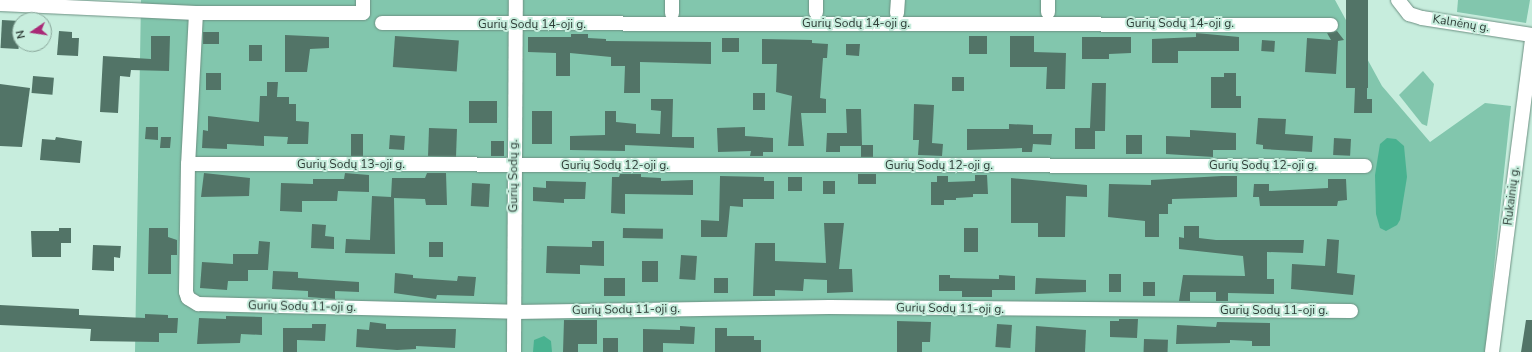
<!DOCTYPE html>
<html>
<head>
<meta charset="utf-8">
<style>
  body { margin:0 }
  #map { position:relative; width:1532px; height:352px; overflow:hidden; background:#c7eddd; font-family:"Nunito Sans",sans-serif }
  div>[style] { position:absolute }
  [style*='--x'] { left:calc(var(--x)*1px); top:calc(var(--y)*1px); width:calc(var(--w)*1px); rotate:calc(var(--a)*1deg) }
  .green>* { inset:0; background:#82c6ad }
  .water>* { inset:0; background:#49b290 }
  .building>* { inset:0; background:#527467; transform-origin:0 0 }
  .roads { filter:drop-shadow(0 0 1px #6c9082) drop-shadow(0 0 1px #6c9082) }
  .minor>* { height:14px; margin:-7px; padding:0 7px; transform-origin:7px; border-radius:7px; background:#fff }
  span { translate:-50% -50%; white-space:nowrap; text-align:center; line-height:1.15; -webkit-text-stroke:4px #c7eddd; paint-order:stroke }
  .street-label { font-size:12px; color:#2e3d37 }
  .north { position:absolute; left:12px; top:12px; width:40px; height:40px; box-sizing:border-box; background:#c7eddd; border:1px solid #8aa79b; border-radius:50%; rotate:257deg; font-size:11px; font-weight:700; line-height:16px; text-align:center; color:#2e3d37 }
  .north::after { content:''; display:block; margin:auto; width:14px; height:18px; background:#a92976; clip-path:polygon(50% 0,100% 100%,50% 72%,0 100%) }
</style>
</head>
<body>
<div id="map">
  <div class="green">
    <div style="clip-path:polygon(141px 0,1335px 0,1382px 86px,1430px 142px,1485px 103px,1511px 106px,1485px 352px,135px 352px)"></div>
    <div style="clip-path:polygon(1458px 0,1530px 0,1526px 23px,1457px 12px)"></div>
    <div style="clip-path:polygon(1423px 71px,1434px 84px,1427px 126px,1422px 124px,1399px 95px)"></div>
  </div>
  <div class="water">
    <div style="clip-path:polygon(1387px 138px,1396px 139px,1404px 146px,1407px 177px,1400px 220px,1397px 225px,1386px 231px,1380px 228px,1376px 214px,1375px 175px,1380px 144px)"></div>
    <div style="clip-path:polygon(544px 336px,551px 341px,552px 352px,533px 352px,534px 340px)"></div>
  </div>
  <div class="building">
    <div style="left:1346px;top:0;width:22px;height:88px"></div>
    <div style="left:2px;top:20px;width:18px;height:28px;rotate:3deg"></div>
    <div style="clip-path:polygon(59px 31px,72px 32px,72px 38px,79px 38px,78px 56px,57px 55px)"></div>
    <div style="clip-path:polygon(1337px 31px,1344px 40px,1338px 41px,1336px 74px,1305px 72px,1307px 38px,1331px 40px,1327px 33px)"></div>
    <div style="left:219px;top:32px;width:12px;height:16px;rotate:90deg"></div>
    <div style="clip-path:polygon(1196px 33px,1239px 37px,1239px 51px,1178px 51px,1178px 63px,1152px 63px,1152px 39px,1196px 37px)"></div>
    <div style="clip-path:polygon(571px 34px,588px 34px,588px 38px,606px 39px,606px 41px,711px 42px,711px 64px,640px 62px,640px 93px,624px 93px,625px 66px,611px 66px,611px 57px,570px 53px,570px 76px,556px 76px,556px 53px,528px 52px,528px 37px,571px 37px)"></div>
    <div style="clip-path:polygon(285px 35px,329px 37px,329px 48px,310px 49px,307px 72px,285px 72px)"></div>
    <div style="clip-path:polygon(151px 36px,170px 36px,169px 71px,131px 70px,130px 77px,120px 76px,118px 113px,100px 112px,103px 56px,151px 59px)"></div>
    <div style="left:395px;top:36px;width:64px;height:31px;rotate:4deg"></div>
    <div style="left:969px;top:36px;width:18px;height:18px"></div>
    <div style="clip-path:polygon(1010px 36px,1034px 36px,1034px 52px,1066px 53px,1065px 89px,1046px 89px,1047px 67px,1010px 67px)"></div>
    <div style="clip-path:polygon(1082px 37px,1131px 37px,1131px 53px,1109px 54px,1109px 59px,1082px 59px)"></div>
    <div style="left:722px;top:38px;width:17px;height:14px"></div>
    <div style="clip-path:polygon(762px 39px,812px 40px,812px 43px,828px 44px,827px 58px,823px 58px,820px 98px,826px 99px,826px 113px,801px 113px,804px 146px,788px 146px,792px 96px,776px 92px,777px 64px,762px 64px)"></div>
    <div style="left:1262px;top:40px;width:13px;height:11px;rotate:4deg"></div>
    <div style="clip-path:polygon(846px 44px,860px 44px,859px 56px,846px 55px)"></div>
    <div style="left:249px;top:45px;width:13px;height:16px"></div>
    <div style="left:206px;top:73px;width:15px;height:17px"></div>
    <div style="clip-path:polygon(1224px 73px,1236px 73px,1236px 96px,1241px 96px,1241px 108px,1211px 108px,1211px 77px,1224px 77px)"></div>
    <div style="left:33px;top:76px;width:21px;height:17px;rotate:5deg"></div>
    <div style="left:952px;top:77px;width:12px;height:14px"></div>
    <div style="clip-path:polygon(267px 82px,278px 82px,277px 97px,289px 97px,289px 104px,296px 104px,296px 121px,309px 122px,308px 144px,287px 144px,288px 137px,264px 136px,264px 146px,227px 144px,227px 149px,202px 148px,203px 130px,208px 131px,208px 116px,259px 122px,260px 96px,267px 96px)"></div>
    <div style="clip-path:polygon(1092px 83px,1106px 83px,1105px 131px,1095px 131px,1095px 149px,1075px 149px,1075px 128px,1090px 128px)"></div>
    <div style="clip-path:polygon(0 84px,30px 88px,22px 147px,0 146px)"></div>
    <div style="clip-path:polygon(1355px 88px,1367px 88px,1367px 99px,1372px 99px,1372px 113px,1354px 113px)"></div>
    <div style="left:753px;top:93px;width:12px;height:17px"></div>
    <div style="clip-path:polygon(651px 99px,673px 99px,672px 137px,694px 137px,694px 148px,625px 145px,625px 151px,570px 150px,570px 136px,605px 135px,605px 111px,616px 111px,616px 122px,636px 124px,636px 133px,660px 134px,661px 111px,651px 110px)"></div>
    <div style="left:469px;top:101px;width:28px;height:22px"></div>
    <div style="clip-path:polygon(914px 104px,934px 105px,932px 143px,943px 144px,942px 156px,918px 155px,919px 140px,913px 140px)"></div>
    <div style="clip-path:polygon(846px 109px,861px 109px,862px 145px,873px 145px,873px 157px,861px 157px,861px 146px,840px 146px,840px 152px,826px 152px,827px 133px,847px 133px)"></div>
    <div style="left:532px;top:111px;width:20px;height:33px"></div>
    <div style="clip-path:polygon(1258px 118px,1286px 119px,1285px 134px,1313px 136px,1312px 152px,1263px 149px,1263px 145px,1256px 144px)"></div>
    <div style="clip-path:polygon(1009px 124px,1033px 125px,1033px 134px,1052px 134px,1051px 145px,1033px 144px,1032px 152px,1022px 152px,1022px 148px,967px 150px,967px 129px,1009px 129px)"></div>
    <div style="clip-path:polygon(146px 127px,158px 127px,158px 140px,145px 139px)"></div>
    <div style="clip-path:polygon(745px 127px,745px 136px,773px 138px,773px 152px,763px 152px,763px 156px,750px 156px,751px 151px,718px 152px,717px 128px)"></div>
    <div style="left:429px;top:128px;width:28px;height:28px;rotate:2deg"></div>
    <div style="clip-path:polygon(1190px 130px,1236px 133px,1236px 150px,1213px 150px,1213px 157px,1166px 154px,1166px 136px,1190px 137px)"></div>
    <div style="left:351px;top:134px;width:12px;height:22px"></div>
    <div style="left:390px;top:135px;width:15px;height:14px;rotate:4deg"></div>
    <div style="left:1126px;top:135px;width:16px;height:19px"></div>
    <div style="clip-path:polygon(56px 137px,82px 141px,80px 163px,40px 160px,42px 139px,55px 140px)"></div>
    <div style="clip-path:polygon(161px 137px,171px 137px,170px 148px,160px 148px)"></div>
    <div style="left:1334px;top:138px;width:17px;height:17px;rotate:3deg"></div>
    <div style="left:491px;top:141px;width:13px;height:15px"></div>
    <div style="clip-path:polygon(204px 173px,250px 178px,249px 196px,201px 197px)"></div>
    <div style="clip-path:polygon(345px 173px,369px 175px,369px 192px,338px 191px,337px 201px,302px 201px,302px 212px,280px 211px,281px 183px,313px 184px,313px 179px,344px 179px)"></div>
    <div style="clip-path:polygon(427px 173px,446px 173px,447px 205px,426px 205px,425px 199px,394px 198px,395px 254px,345px 253px,346px 239px,370px 240px,372px 196px,391px 197px,392px 178px,425px 178px)"></div>
    <div style="clip-path:polygon(620px 174px,641px 174px,641px 177px,661px 178px,661px 181px,693px 180px,693px 195px,625px 194px,625px 214px,611px 213px,612px 177px,619px 177px)"></div>
    <div style="left:858px;top:174px;width:18px;height:10px"></div>
    <div style="clip-path:polygon(975px 175px,987px 175px,988px 194px,973px 194px,973px 197px,956px 198px,956px 200px,944px 200px,944px 205px,931px 205px,931px 182px,937px 182px,937px 176px,948px 176px,948px 182px,975px 181px)"></div>
    <div style="clip-path:polygon(720px 176px,764px 177px,764px 181px,774px 181px,774px 199px,743px 199px,743px 207px,730px 206px,727px 237px,701px 237px,701px 220px,719px 221px)"></div>
    <div style="clip-path:polygon(1222px 176px,1237px 176px,1237px 197px,1172px 199px,1172px 204px,1168px 204px,1168px 214px,1159px 214px,1159px 237px,1145px 237px,1145px 221px,1108px 217px,1109px 184px,1151px 185px,1151px 180px)"></div>
    <div style="left:788px;top:177px;width:14px;height:14px"></div>
    <div style="clip-path:polygon(1011px 178px,1087px 185px,1087px 197px,1066px 196px,1065px 237px,1038px 237px,1038px 223px,1011px 223px)"></div>
    <div style="clip-path:polygon(1328px 179px,1346px 179px,1347px 200px,1338px 201px,1337px 206px,1260px 206px,1259px 197px,1253px 197px,1254px 184px,1269px 184px,1269px 191px,1328px 188px)"></div>
    <div style="clip-path:polygon(546px 181px,586px 182px,585px 199px,564px 199px,564px 203px,533px 201px,533px 187px,546px 188px)"></div>
    <div style="left:823px;top:181px;width:12px;height:13px"></div>
    <div style="left:472px;top:183px;width:18px;height:23px;rotate:3deg"></div>
    <div style="clip-path:polygon(824px 223px,844px 223px,839px 269px,852px 269px,853px 292px,827px 293px,827px 280px,804px 279px,803px 291px,775px 290px,775px 296px,753px 296px,755px 243px,775px 243px,775px 261px,826px 263px)"></div>
    <div style="clip-path:polygon(312px 224px,326px 225px,325px 236px,334px 237px,334px 249px,311px 248px)"></div>
    <div style="clip-path:polygon(1184px 226px,1199px 226px,1199px 238px,1216px 240px,1304px 240px,1303px 253px,1267px 252px,1267px 279px,1274px 279px,1274px 294px,1228px 293px,1228px 301px,1216px 301px,1216px 292px,1190px 292px,1190px 301px,1179px 301px,1183px 275px,1245px 276px,1243px 256px,1179px 249px,1179px 237px,1184px 238px)"></div>
    <div style="clip-path:polygon(59px 228px,71px 228px,71px 243px,61px 243px,61px 257px,32px 257px,31px 231px,59px 231px)"></div>
    <div style="clip-path:polygon(149px 228px,168px 228px,168px 237px,177px 240px,177px 255px,171px 255px,171px 274px,148px 274px)"></div>
    <div style="left:623px;top:228px;width:40px;height:10px;rotate:1deg"></div>
    <div style="left:964px;top:228px;width:14px;height:24px"></div>
    <div style="clip-path:polygon(1327px 239px,1339px 240px,1337px 273px,1355px 275px,1353px 295px,1291px 289px,1292px 264px,1325px 266px)"></div>
    <div style="clip-path:polygon(259px 241px,270px 242px,268px 270px,248px 270px,248px 281px,228px 281px,227px 290px,200px 288px,202px 262px,233px 264px,233px 254px,258px 254px)"></div>
    <div style="clip-path:polygon(592px 241px,604px 241px,604px 266px,580px 265px,580px 274px,546px 273px,547px 246px,592px 247px)"></div>
    <div style="left:429px;top:242px;width:14px;height:15px"></div>
    <div style="clip-path:polygon(93px 245px,121px 246px,120px 258px,114px 257px,114px 271px,92px 270px)"></div>
    <div style="left:681px;top:255px;width:16px;height:24px;rotate:4deg"></div>
    <div style="left:642px;top:261px;width:16px;height:21px"></div>
    <div style="clip-path:polygon(273px 271px,298px 272px,298px 278px,359px 282px,359px 292px,335px 291px,335px 299px,308px 297px,308px 291px,272px 289px)"></div>
    <div style="clip-path:polygon(395px 273px,413px 275px,413px 278px,457px 281px,458px 276px,476px 277px,474px 296px,437px 295px,436px 299px,394px 293px)"></div>
    <div style="left:1109px;top:274px;width:12px;height:18px"></div>
    <div style="clip-path:polygon(939px 275px,950px 275px,950px 278px,999px 279px,999px 275px,1015px 276px,1015px 290px,992px 290px,992px 297px,962px 297px,962px 291px,939px 291px)"></div>
    <div style="left:604px;top:278px;width:21px;height:18px"></div>
    <div style="left:714px;top:278px;width:14px;height:15px"></div>
    <div style="clip-path:polygon(1036px 278px,1086px 280px,1086px 292px,1035px 294px)"></div>
    <div style="left:1143px;top:282px;width:12px;height:14px"></div>
    <div style="clip-path:polygon(0 305px,79px 309px,79px 315px,145px 318px,145px 314px,168px 315px,168px 318px,178px 318px,177px 333px,159px 333px,159px 342px,90px 341px,91px 329px,0 325px)"></div>
    <div style="clip-path:polygon(226px 316px,262px 317px,262px 335px,241px 334px,240px 343px,197px 344px,199px 318px,226px 319px)"></div>
    <div style="clip-path:polygon(1119px 319px,1138px 319px,1137px 338px,1110px 337px,1110px 321px,1119px 321px)"></div>
    <div style="clip-path:polygon(564px 320px,597px 320px,597px 344px,578px 344px,578px 352px,563px 352px)"></div>
    <div style="clip-path:polygon(1526px 320px,1532px 320px,1532px 352px,1521px 352px)"></div>
    <div style="clip-path:polygon(897px 321px,931px 322px,930px 342px,922px 342px,922px 352px,897px 352px)"></div>
    <div style="clip-path:polygon(370px 322px,386px 324px,386px 329px,456px 329px,455px 348px,416px 346px,416px 349px,397px 350px,356px 347px,357px 329px,369px 330px)"></div>
    <div style="clip-path:polygon(1217px 322px,1270px 323px,1270px 346px,1252px 346px,1252px 341px,1230px 340px,1230px 343px,1176px 344px,1177px 325px,1216px 327px)"></div>
    <div style="clip-path:polygon(312px 324px,326px 324px,325px 341px,297px 340px,297px 352px,283px 352px,283px 328px,312px 328px)"></div>
    <div style="left:997px;top:324px;width:15px;height:23px;rotate:4deg"></div>
    <div style="clip-path:polygon(680px 326px,695px 327px,694px 344px,663px 343px,663px 352px,643px 352px,643px 329px,680px 330px)"></div>
    <div style="clip-path:polygon(1036px 326px,1086px 330px,1085px 352px,1035px 352px)"></div>
    <div style="clip-path:polygon(715px 328px,727px 328px,727px 336px,754px 336px,754px 340px,761px 340px,761px 352px,715px 352px)"></div>
    <div style="left:603px;top:338px;width:15px;height:14px"></div>
    <div style="left:1144px;top:339px;width:24px;height:13px;rotate:2deg"></div>
  </div>
  <div class="roads">
    <div class="minor">
      <div style="--x:1048;--y:0;--w:12;--a:90"></div>
      <div style="--x:1398;--y:0;--w:18;--a:52"></div>
      <div style="--x:1409;--y:14;--w:14;--a:17"></div>
      <div style="--x:1422;--y:18;--w:111;--a:8.8"></div>
      <div style="--x:0;--y:4;--w:196;--a:2.6"></div>
      <div style="--x:196;--y:13;--w:167;--a:0"></div>
      <div style="--x:363;--y:13;--w:13;--a:-90"></div>
      <div style="--x:816;--y:12;--w:12;--a:-90"></div>
      <div style="--x:196;--y:13;--w:151;--a:93"></div>
      <div style="--x:188;--y:164;--w:128;--a:90.9"></div>
      <div style="--x:186;--y:292;--w:6;--a:72"></div>
      <div style="--x:188;--y:298;--w:12;--a:31"></div>
      <div style="--x:198;--y:304;--w:317;--a:1.4"></div>
      <div style="--x:515;--y:312;--w:314;--a:-0.9"></div>
      <div style="--x:829;--y:307;--w:522;--a:0.44"></div>
      <div style="--x:672;--y:13;--w:13;--a:-90"></div>
      <div style="--x:897;--y:13;--w:13;--a:-86"></div>
      <div style="--x:382;--y:23;--w:949;--a:0.12"></div>
      <div style="--x:188;--y:164;--w:1177;--a:0.1"></div>
      <div style="--x:514;--y:352;--w:352;--a:-89.7"></div>
      <div style="--x:1492;--y:352;--w:316;--a:-82.7"></div>
    </div>
  </div>
  <div class="street-label">
    <span style="left:856px;top:24px">Gurių Sodų 14-oji g.</span>
    <span style="left:1180px;top:24px">Gurių Sodų 14-oji g.</span>
    <span style="left:1461px;top:24px;rotate:9deg">Kalnėnų g.</span>
    <span style="left:532px;top:25px">Gurių Sodų 14-oji g.</span>
    <span style="left:351px;top:165px">Gurių Sodų 13-oji g.</span>
    <span style="left:615px;top:166px">Gurių Sodų 12-oji g.</span>
    <span style="left:939px;top:166px">Gurių Sodų 12-oji g.</span>
    <span style="left:1263px;top:166px">Gurių Sodų 12-oji g.</span>
    <span style="left:514px;top:176px;rotate:-90deg">Gurių Sodų g.</span>
    <span style="left:1512px;top:196px;rotate:-83deg">Rukainių g.</span>
    <span style="left:302px;top:307px;rotate:1deg">Gurių Sodų 11-oji g.</span>
    <span style="left:950px;top:309px;rotate:1deg">Gurių Sodų 11-oji g.</span>
    <span style="left:626px;top:310px;rotate:-1deg">Gurių Sodų 11-oji g.</span>
    <span style="left:1274px;top:311px">Gurių Sodų 11-oji g.</span>
  </div>
  <div class="north">N</div>
</div>
</body>
</html>
